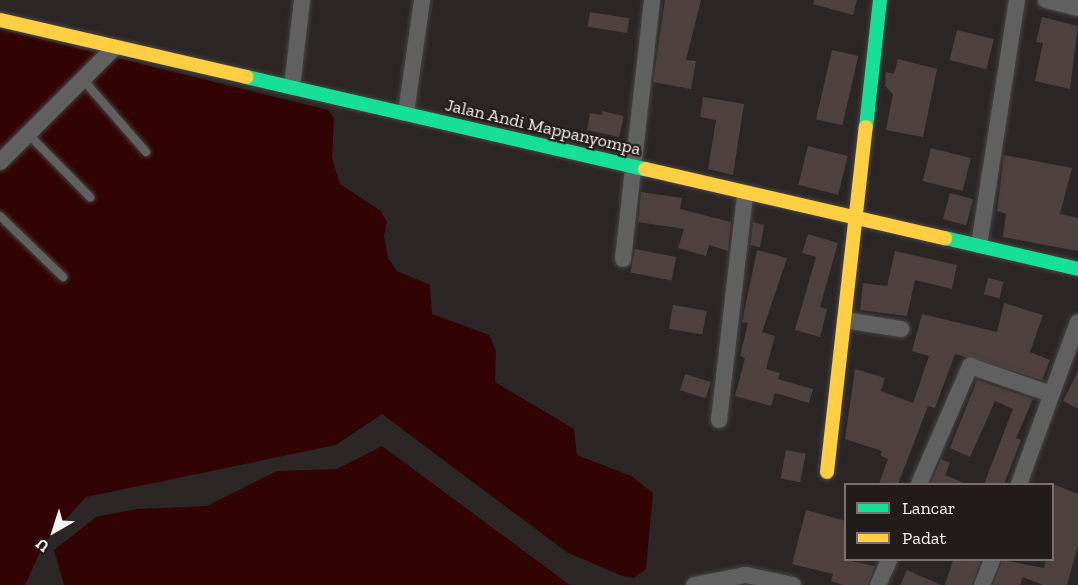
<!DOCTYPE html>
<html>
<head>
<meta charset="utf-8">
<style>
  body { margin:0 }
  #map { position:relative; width:1078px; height:585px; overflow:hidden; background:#2b2625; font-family:"Zilla Slab",serif }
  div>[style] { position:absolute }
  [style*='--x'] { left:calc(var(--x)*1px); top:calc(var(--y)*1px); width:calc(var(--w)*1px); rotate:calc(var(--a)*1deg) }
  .water>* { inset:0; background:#310403 }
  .building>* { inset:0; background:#4d403e; transform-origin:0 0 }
  .roads { filter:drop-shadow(0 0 2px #474443) drop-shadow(0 0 2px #474443) }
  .lane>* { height:8px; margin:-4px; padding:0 4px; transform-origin:4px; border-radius:4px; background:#616060 }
  .street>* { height:16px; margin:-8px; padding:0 8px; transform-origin:8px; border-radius:8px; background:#616060 }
  .fast>* { height:14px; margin:-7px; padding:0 7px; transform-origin:7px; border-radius:7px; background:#16e098 }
  .slow>* { height:14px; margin:-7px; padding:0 7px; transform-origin:7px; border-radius:7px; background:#ffcf43 }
  span { translate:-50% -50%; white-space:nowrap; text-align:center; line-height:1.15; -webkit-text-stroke:4.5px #231b1a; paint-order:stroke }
  .street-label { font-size:18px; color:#f9f3f2 }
  .legend { position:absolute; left:844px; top:483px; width:210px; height:78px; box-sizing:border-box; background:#231b1a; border:2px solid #797170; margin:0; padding:8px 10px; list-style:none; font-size:18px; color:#f9f3f2 }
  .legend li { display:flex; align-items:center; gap:12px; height:30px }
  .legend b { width:30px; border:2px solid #797170 }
  .north { position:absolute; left:24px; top:501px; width:60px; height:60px; -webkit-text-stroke:4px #231b1a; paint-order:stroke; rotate:219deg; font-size:16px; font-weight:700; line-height:24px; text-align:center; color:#f9f3f2 }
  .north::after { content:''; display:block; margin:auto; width:21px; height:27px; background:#f9f3f2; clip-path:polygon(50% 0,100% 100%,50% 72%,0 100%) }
</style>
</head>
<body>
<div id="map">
  <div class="water">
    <div style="clip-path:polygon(0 29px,328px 110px,334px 118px,332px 158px,340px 184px,381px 211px,387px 222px,384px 236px,388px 258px,397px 271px,430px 285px,432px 314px,489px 335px,496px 351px,495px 382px,574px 429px,577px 455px,631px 476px,653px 493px,646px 569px,634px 578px,622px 576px,568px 553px,382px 414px,336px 445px,86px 497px,44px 543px,25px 585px,0 585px)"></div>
    <div style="clip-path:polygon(382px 446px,570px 585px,64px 585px,54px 550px,96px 517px,137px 509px,207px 506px,277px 471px,337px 469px)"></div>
  </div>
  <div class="building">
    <div style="clip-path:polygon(665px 0,701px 0,686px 60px,696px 61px,691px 89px,653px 82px)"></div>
    <div style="clip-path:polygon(814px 0,857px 0,853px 15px,813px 4px)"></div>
    <div style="left:590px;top:12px;width:40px;height:15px;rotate:9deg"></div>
    <div style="clip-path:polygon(1042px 17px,1078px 26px,1070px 89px,1035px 81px,1043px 43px,1036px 42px)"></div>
    <div style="left:957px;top:30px;width:38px;height:31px;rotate:14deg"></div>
    <div style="left:832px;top:50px;width:27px;height:71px;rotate:13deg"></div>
    <div style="clip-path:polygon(898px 59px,937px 69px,923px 137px,886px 130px,893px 94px,885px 86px,886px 72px,894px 74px)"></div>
    <div style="clip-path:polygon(703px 97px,744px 104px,733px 175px,708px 169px,716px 120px,700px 117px)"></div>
    <div style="clip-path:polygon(602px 111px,624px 116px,619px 137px,587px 130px,590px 113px,602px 115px)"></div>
    <div style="left:808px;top:146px;width:41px;height:40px;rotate:14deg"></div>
    <div style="left:931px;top:148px;width:41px;height:34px;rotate:14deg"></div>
    <div style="clip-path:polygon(1004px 155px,1072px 168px,1060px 214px,1078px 218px,1078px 251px,1003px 237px,1006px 214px,997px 211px)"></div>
    <div style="clip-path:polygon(641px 192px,682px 198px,680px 209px,731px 222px,728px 251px,709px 245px,706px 256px,678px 248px,684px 229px,638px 222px)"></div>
    <div style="left:950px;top:193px;width:24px;height:27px;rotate:15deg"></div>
    <div style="clip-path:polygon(753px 222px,764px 225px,760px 247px,750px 245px)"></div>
    <div style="clip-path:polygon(808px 234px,838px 243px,820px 307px,827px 309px,820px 337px,795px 330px,816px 257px,802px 253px)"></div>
    <div style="left:635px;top:249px;width:42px;height:24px;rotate:11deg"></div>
    <div style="clip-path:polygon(757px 250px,787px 258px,762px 332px,775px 336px,766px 369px,780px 373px,778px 379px,813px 389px,809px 403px,775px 393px,771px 406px,735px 396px,745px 358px,740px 356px,748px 323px,742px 322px)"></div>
    <div style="clip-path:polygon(895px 251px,957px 265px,952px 289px,915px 280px,907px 316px,860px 310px,863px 283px,887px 286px)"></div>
    <div style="left:988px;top:278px;width:16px;height:17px;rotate:14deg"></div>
    <div style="clip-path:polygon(1004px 303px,1043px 315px,1030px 352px,1050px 360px,1042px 380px,955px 354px,935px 408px,928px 406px,898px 484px,879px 484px,888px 459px,880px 455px,882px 451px,845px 439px,855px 369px,885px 378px,881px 391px,913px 403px,929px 356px,912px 351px,922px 314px,997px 332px)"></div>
    <div style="left:673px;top:305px;width:34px;height:24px;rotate:10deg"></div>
    <div style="clip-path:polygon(1078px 371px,1078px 409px,1063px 401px)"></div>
    <div style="left:685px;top:374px;width:27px;height:17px;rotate:17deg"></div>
    <div style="clip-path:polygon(977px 380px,1033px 399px,1016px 438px,1021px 440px,1004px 484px,984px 484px,1013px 409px,995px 401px,970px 457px,950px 448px)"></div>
    <div style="left:786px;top:450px;width:20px;height:29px;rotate:11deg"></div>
    <div style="clip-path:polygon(941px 459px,950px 463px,945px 475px,966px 484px,930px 484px)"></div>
    <div style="clip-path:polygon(1053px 484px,1078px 494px,1078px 545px,1067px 585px,1043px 585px,1023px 577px,1020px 585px,993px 585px,1002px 560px,1044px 568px,1046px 560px,1053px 560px)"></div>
    <div style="clip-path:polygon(806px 510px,846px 521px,846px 560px,875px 566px,868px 585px,843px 585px,831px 581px,833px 574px,792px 564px)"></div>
    <div style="clip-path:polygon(953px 560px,981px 560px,972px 585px,945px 585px)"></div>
    <div style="clip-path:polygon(907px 570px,941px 585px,900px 585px)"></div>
  </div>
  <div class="roads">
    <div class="lane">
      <div style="--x:85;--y:82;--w:93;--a:48.9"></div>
      <div style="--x:30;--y:136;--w:86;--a:45.5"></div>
      <div style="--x:0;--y:216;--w:88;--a:44.1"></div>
    </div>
    <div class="street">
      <div style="--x:1046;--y:0;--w:33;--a:14"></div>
      <div style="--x:292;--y:87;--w:88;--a:-83.4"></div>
      <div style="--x:406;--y:113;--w:114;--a:-81.9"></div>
      <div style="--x:0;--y:162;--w:161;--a:-45"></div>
      <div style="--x:979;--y:245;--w:248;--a:-81.2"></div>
      <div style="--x:623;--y:259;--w:261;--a:-83.6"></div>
      <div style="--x:845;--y:320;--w:57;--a:9.1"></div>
      <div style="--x:719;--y:420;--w:226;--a:-83.4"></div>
      <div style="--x:919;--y:484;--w:129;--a:-66.6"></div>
      <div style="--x:970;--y:366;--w:86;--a:19.1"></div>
      <div style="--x:1019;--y:484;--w:172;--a:-70"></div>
      <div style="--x:694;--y:585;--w:53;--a:-10.9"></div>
      <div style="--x:746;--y:575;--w:48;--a:12"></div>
      <div style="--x:878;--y:585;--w:27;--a:-66"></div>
      <div style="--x:982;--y:585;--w:27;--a:-68"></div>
    </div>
    <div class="fast">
      <div style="--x:246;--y:77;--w:409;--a:13"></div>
      <div style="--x:866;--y:127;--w:128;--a:-83.7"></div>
      <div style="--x:945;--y:238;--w:137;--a:13.1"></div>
    </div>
    <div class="slow">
      <div style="--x:0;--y:20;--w:253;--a:13"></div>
      <div style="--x:645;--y:169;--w:308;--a:13"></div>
      <div style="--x:827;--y:472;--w:347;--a:-83.6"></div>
    </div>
  </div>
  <div class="street-label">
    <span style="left:543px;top:127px;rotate:13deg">Jalan Andi Mappanyompa</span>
  </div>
  <ul class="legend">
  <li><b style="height:8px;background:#16e098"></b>Lancar</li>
  <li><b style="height:8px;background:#ffcf43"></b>Padat</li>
  </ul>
  <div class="north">U</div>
</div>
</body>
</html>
